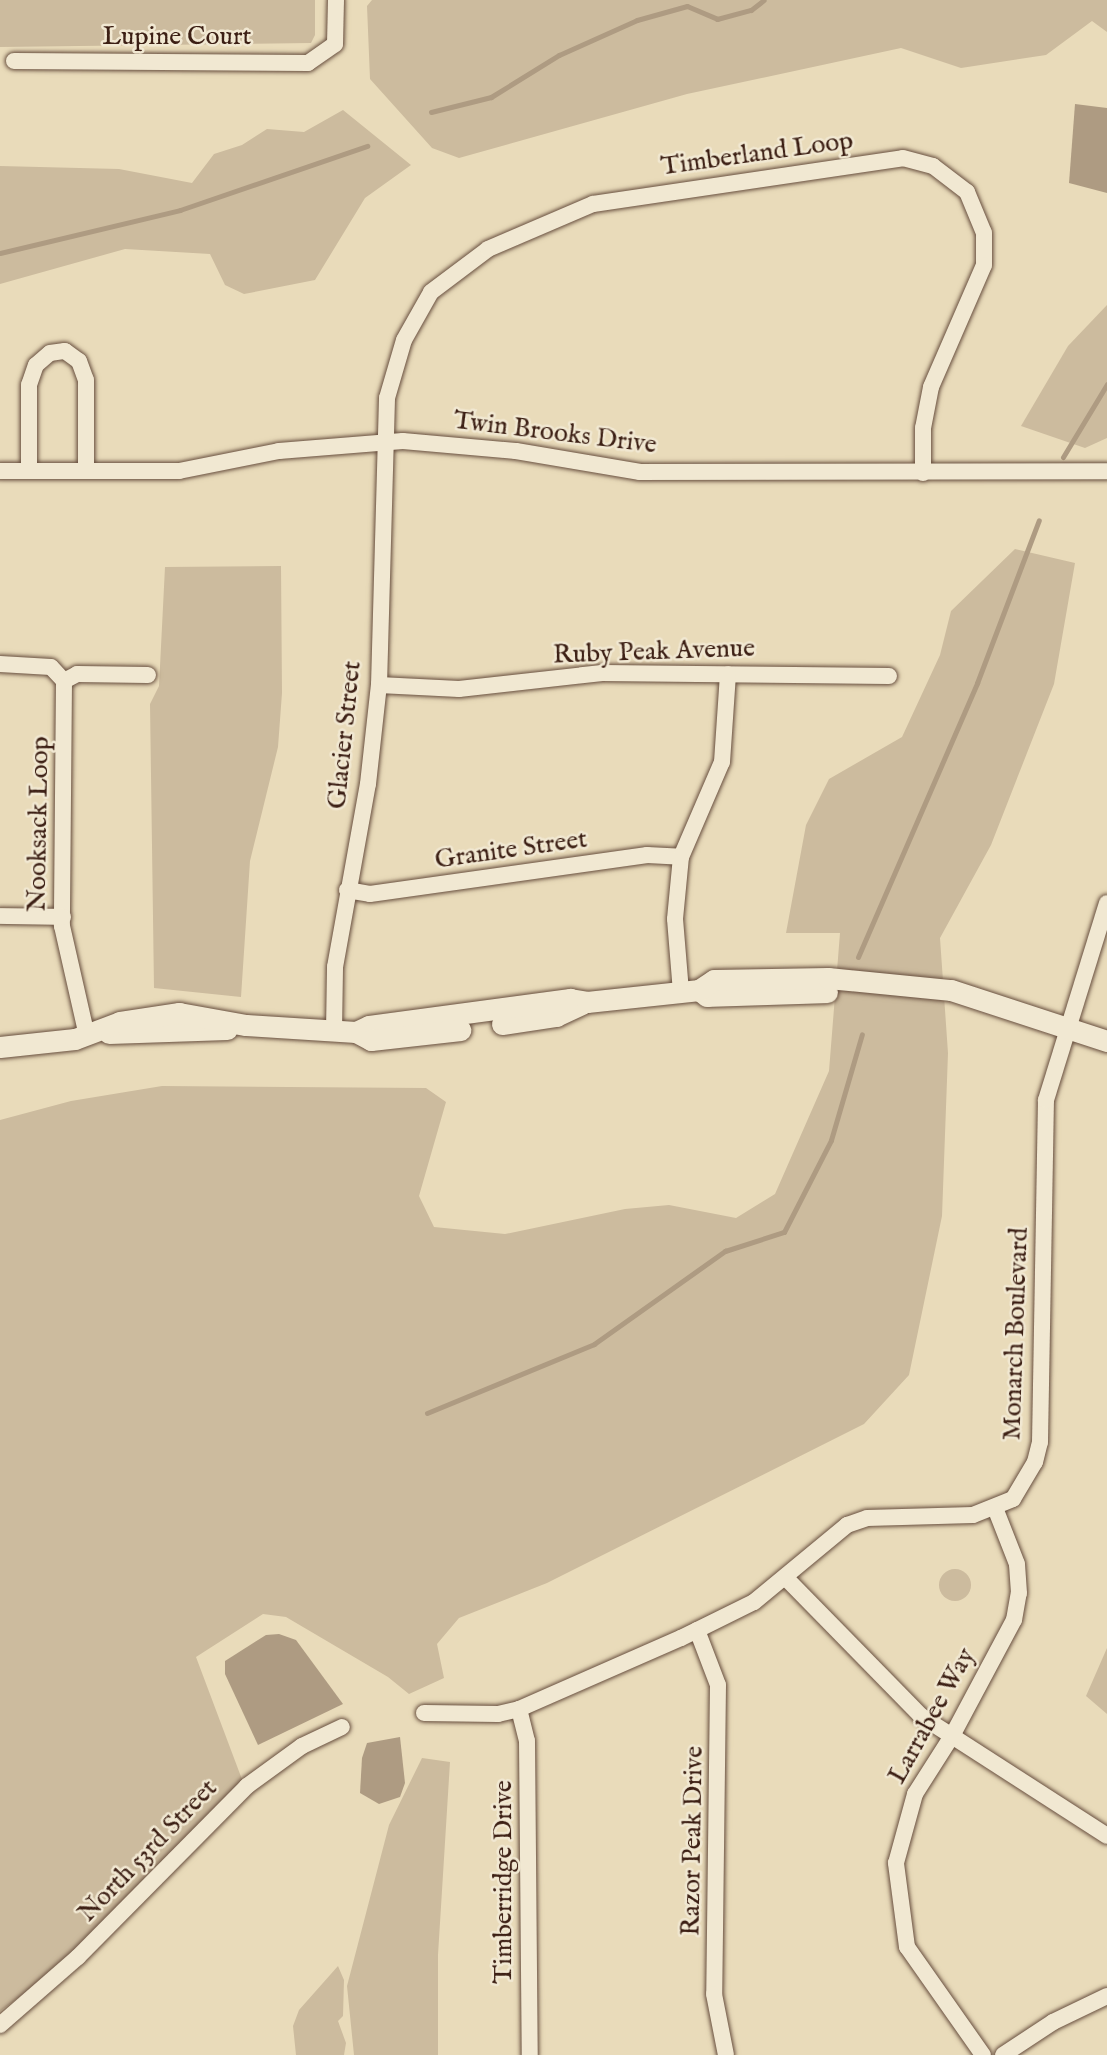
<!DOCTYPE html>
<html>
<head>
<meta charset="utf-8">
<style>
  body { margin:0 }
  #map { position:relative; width:1107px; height:2055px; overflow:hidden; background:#e9dbba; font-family:"IM FELL English",serif }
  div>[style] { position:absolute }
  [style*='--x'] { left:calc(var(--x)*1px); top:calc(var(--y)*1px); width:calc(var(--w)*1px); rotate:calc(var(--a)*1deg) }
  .green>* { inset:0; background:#ccbb9e }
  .round { border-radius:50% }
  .water>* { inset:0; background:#ae9b82 }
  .stream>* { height:5px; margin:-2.5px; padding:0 2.5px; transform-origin:2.5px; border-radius:2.5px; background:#ae9b82 }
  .roads { filter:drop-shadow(0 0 2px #674e3e) drop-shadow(0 0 2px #674e3e) }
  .street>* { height:16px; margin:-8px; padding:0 8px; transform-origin:8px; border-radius:8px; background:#f1e8d2 }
  .secondary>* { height:21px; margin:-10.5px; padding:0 10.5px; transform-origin:10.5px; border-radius:10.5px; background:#f1e8d2 }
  span { translate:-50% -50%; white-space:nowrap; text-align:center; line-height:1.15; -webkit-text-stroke:5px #f1e8d2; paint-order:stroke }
  .street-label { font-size:26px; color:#3c1f14 }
</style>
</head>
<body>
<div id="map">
  <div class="green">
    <div style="clip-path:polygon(0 0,315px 0,315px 35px,311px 43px,0 47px)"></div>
    <div style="clip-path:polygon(372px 0,1107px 0,1107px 32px,1092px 21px,1046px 55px,961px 68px,901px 48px,687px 94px,459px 158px,432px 148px,370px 79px,367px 6px)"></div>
    <div style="clip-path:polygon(343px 110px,411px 165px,365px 198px,315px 280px,244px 294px,225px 285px,210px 254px,125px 249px,0 284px,0 166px,119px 169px,192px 183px,214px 154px,242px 145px,267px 129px,304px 132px)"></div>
    <div style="clip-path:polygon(1107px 305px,1107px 438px,1085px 448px,1021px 426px,1068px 346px)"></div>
    <div style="clip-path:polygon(1015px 549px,1075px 563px,1054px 684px,991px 845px,940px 938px,948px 1053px,942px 1216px,909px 1375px,864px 1424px,547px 1583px,459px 1618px,437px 1644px,444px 1678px,409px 1694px,388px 1677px,286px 1617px,263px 1614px,196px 1657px,243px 1782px,51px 1974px,0 2011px,0 1120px,71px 1101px,162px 1086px,426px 1088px,446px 1102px,419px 1196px,434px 1227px,505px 1234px,625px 1209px,669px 1205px,736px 1218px,775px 1194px,829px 1071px,840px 933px,786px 933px,806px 825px,829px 779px,902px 737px,940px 655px,951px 611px)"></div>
    <div style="clip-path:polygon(281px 566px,282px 693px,278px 747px,250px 861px,241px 997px,154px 988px,150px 704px,159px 686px,165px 567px)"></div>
    <div class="round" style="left:939px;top:1569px;width:32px;height:32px"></div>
    <div style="clip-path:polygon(1107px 1648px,1107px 1714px,1086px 1696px)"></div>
    <div style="clip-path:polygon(422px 1758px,450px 1762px,438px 1955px,438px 2055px,354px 2055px,347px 1986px,389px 1825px)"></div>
    <div style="clip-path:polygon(338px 1966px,344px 1980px,343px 2016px,338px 2021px,346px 2043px,344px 2055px,296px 2055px,293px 2026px,299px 2010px)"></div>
  </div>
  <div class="water">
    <div style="clip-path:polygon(1075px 104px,1107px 108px,1107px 193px,1069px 183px)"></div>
    <div style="clip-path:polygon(279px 1634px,296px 1640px,343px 1704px,258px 1745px,225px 1674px,225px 1661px,266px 1635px)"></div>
    <div style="clip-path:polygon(400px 1737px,405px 1783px,400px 1797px,379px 1804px,360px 1793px,362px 1758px,367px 1743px)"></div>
  </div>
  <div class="stream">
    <div style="--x:431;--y:112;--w:62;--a:-14"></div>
    <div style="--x:491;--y:97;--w:80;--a:-31.7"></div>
    <div style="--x:559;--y:55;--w:85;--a:-24.2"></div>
    <div style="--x:637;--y:20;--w:52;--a:-15.6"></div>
    <div style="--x:687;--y:6;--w:33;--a:23"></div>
    <div style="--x:717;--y:19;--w:35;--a:-15"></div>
    <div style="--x:751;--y:10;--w:16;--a:-38"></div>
    <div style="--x:0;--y:253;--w:185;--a:-13.4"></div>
    <div style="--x:180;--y:210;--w:198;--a:-18.9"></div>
    <div style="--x:1063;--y:457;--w:85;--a:-58.9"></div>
    <div style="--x:858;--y:957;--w:299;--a:-66.5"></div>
    <div style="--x:977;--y:683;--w:174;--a:-69.2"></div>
    <div style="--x:427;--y:1413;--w:181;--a:-22.4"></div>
    <div style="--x:594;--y:1344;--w:161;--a:-35.4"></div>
    <div style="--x:725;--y:1251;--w:62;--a:-17.9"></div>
    <div style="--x:784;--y:1232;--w:103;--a:-62.9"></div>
    <div style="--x:831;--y:1140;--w:110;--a:-73.7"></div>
  </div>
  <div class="roads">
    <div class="street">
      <div style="--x:14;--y:61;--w:294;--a:0.4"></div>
      <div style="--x:308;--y:63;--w:33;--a:-35"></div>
      <div style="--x:335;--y:44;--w:44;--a:-88.7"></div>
      <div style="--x:0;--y:471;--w:179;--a:0"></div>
      <div style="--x:179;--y:471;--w:102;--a:-11.3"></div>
      <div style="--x:279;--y:451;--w:124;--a:-4.6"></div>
      <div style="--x:403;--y:441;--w:113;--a:5.1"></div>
      <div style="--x:516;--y:451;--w:126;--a:9.6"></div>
      <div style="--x:640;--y:472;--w:467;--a:-0.1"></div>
      <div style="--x:29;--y:471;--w:86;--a:-90"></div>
      <div style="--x:29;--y:385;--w:21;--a:-71"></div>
      <div style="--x:36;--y:365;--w:18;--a:-41"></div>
      <div style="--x:50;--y:353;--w:15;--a:-8"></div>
      <div style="--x:65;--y:351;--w:17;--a:36"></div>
      <div style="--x:79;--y:361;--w:20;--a:70"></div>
      <div style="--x:86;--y:380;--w:89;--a:90"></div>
      <div style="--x:0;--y:664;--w:51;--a:3.4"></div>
      <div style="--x:51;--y:667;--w:19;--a:47"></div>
      <div style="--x:64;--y:681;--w:245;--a:90.5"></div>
      <div style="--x:62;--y:926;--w:113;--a:77.2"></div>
      <div style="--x:64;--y:681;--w:15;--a:-28"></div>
      <div style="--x:77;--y:674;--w:71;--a:0.8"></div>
      <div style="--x:379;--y:685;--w:80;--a:2.9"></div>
      <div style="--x:459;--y:689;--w:144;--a:-6.4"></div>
      <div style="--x:602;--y:673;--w:287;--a:0.6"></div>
      <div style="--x:347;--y:890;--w:23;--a:10"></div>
      <div style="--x:370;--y:894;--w:280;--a:-8"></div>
      <div style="--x:647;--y:855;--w:34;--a:3"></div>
      <div style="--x:0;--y:916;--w:63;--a:0.9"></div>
      <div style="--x:681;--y:992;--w:73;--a:-94.7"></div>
      <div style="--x:675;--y:919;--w:62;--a:-84.5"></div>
      <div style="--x:681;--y:857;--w:103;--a:-66.7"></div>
      <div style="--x:722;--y:762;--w:88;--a:-86.1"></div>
      <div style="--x:334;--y:1032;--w:65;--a:-89.1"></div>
      <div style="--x:335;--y:967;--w:186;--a:-79.8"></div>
      <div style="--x:368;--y:784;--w:100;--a:-83.7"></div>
      <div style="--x:379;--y:685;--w:287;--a:-88.4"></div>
      <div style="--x:387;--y:398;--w:60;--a:-73.7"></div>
      <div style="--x:404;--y:340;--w:55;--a:-60.6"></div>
      <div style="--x:431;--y:292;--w:71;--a:-37"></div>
      <div style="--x:488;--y:249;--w:114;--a:-23.2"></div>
      <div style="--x:593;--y:204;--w:313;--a:-8.4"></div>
      <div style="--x:903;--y:158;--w:31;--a:15"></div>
      <div style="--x:933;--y:166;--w:43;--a:37.4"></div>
      <div style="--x:967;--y:192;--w:44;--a:67.5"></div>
      <div style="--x:984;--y:233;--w:32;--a:90"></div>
      <div style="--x:984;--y:265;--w:133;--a:113.5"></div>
      <div style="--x:931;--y:387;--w:42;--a:101"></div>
      <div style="--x:923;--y:428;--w:45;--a:90"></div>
      <div style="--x:785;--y:1577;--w:194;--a:45.6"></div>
      <div style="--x:921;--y:1716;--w:221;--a:32.8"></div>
      <div style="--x:697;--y:1630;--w:59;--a:69.1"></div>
      <div style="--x:718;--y:1685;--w:309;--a:90.7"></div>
      <div style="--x:714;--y:1994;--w:62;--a:78.9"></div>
      <div style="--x:519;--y:1709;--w:33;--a:76"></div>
      <div style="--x:527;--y:1741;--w:314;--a:89.5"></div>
      <div style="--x:424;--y:1713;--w:74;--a:0.8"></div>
      <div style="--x:498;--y:1714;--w:22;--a:-13"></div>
      <div style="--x:519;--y:1709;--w:177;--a:-23.7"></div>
      <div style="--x:681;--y:1638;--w:81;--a:-26.3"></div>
      <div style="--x:754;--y:1602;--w:121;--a:-39.6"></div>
      <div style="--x:847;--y:1525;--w:21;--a:-19"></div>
      <div style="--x:867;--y:1518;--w:106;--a:-1.6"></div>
      <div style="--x:973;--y:1515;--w:43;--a:-21.8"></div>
      <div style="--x:1013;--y:1499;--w:43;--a:-59.3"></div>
      <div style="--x:1035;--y:1462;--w:21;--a:-76"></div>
      <div style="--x:1040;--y:1442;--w:342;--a:-89"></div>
      <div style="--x:1046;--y:1100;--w:206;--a:-72.8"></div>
      <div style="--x:0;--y:2025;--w:103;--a:-41.1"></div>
      <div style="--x:78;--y:1957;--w:240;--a:-45.3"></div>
      <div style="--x:247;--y:1786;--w:68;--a:-36"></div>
      <div style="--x:302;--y:1746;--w:44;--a:-25.4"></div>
      <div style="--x:983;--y:2055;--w:132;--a:-125.1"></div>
      <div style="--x:907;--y:1947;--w:85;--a:-97.5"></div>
      <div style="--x:896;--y:1863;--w:72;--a:-74.6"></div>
      <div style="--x:915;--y:1794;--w:69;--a:-57.5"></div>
      <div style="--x:952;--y:1736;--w:132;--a:-61.9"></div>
      <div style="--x:1014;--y:1620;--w:27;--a:-80"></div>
      <div style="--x:1019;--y:1593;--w:29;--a:-94"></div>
      <div style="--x:1017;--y:1564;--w:60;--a:-111.4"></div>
      <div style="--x:1003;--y:2055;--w:60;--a:-33.4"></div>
      <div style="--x:1053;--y:2022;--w:60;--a:-25.7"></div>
    </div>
    <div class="secondary">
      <div style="--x:699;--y:990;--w:10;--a:37"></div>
      <div style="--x:707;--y:996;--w:120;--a:-1.9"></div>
      <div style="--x:502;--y:1024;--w:55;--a:-8.4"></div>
      <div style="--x:556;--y:1016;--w:29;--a:-25"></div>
      <div style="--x:356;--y:1032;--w:14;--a:-25"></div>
      <div style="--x:369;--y:1026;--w:203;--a:-7.7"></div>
      <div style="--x:570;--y:999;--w:17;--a:10"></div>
      <div style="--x:587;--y:1002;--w:113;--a:-6.1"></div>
      <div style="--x:699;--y:990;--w:18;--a:-34"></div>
      <div style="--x:714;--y:980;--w:114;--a:-1"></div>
      <div style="--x:828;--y:978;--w:124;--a:5.6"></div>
      <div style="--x:951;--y:990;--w:164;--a:18.1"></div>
      <div style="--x:109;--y:1033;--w:118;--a:-1.9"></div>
      <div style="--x:0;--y:1047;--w:75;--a:-6.1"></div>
      <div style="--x:75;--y:1039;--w:48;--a:-20.7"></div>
      <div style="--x:120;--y:1022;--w:60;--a:-8.7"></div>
      <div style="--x:179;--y:1013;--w:68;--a:10.2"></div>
      <div style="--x:246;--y:1025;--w:110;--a:3.6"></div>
      <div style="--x:356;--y:1032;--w:17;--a:28"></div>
      <div style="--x:371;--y:1040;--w:90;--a:-6.4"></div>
    </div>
  </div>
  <div class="street-label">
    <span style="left:177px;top:37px">Lupine Court</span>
    <span style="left:757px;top:154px;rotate:-8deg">Timberland Loop</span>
    <span style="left:555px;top:433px;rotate:7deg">Twin Brooks Drive</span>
    <span style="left:654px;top:652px;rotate:-2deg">Ruby Peak Avenue</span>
    <span style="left:345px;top:735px;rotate:-84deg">Glacier Street</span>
    <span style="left:39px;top:824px;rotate:-89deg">Nooksack Loop</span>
    <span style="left:511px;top:850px;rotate:-8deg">Granite Street</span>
    <span style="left:1016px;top:1334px;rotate:-88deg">Monarch Boulevard</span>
    <span style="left:932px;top:1716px;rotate:-61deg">Larrabee Way</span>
    <span style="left:693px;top:1841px;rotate:-89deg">Razor Peak Drive</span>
    <span style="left:148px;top:1851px;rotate:-46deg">North 53rd Street</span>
    <span style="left:504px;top:1882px;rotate:-90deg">Timberridge Drive</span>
  </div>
</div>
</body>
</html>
